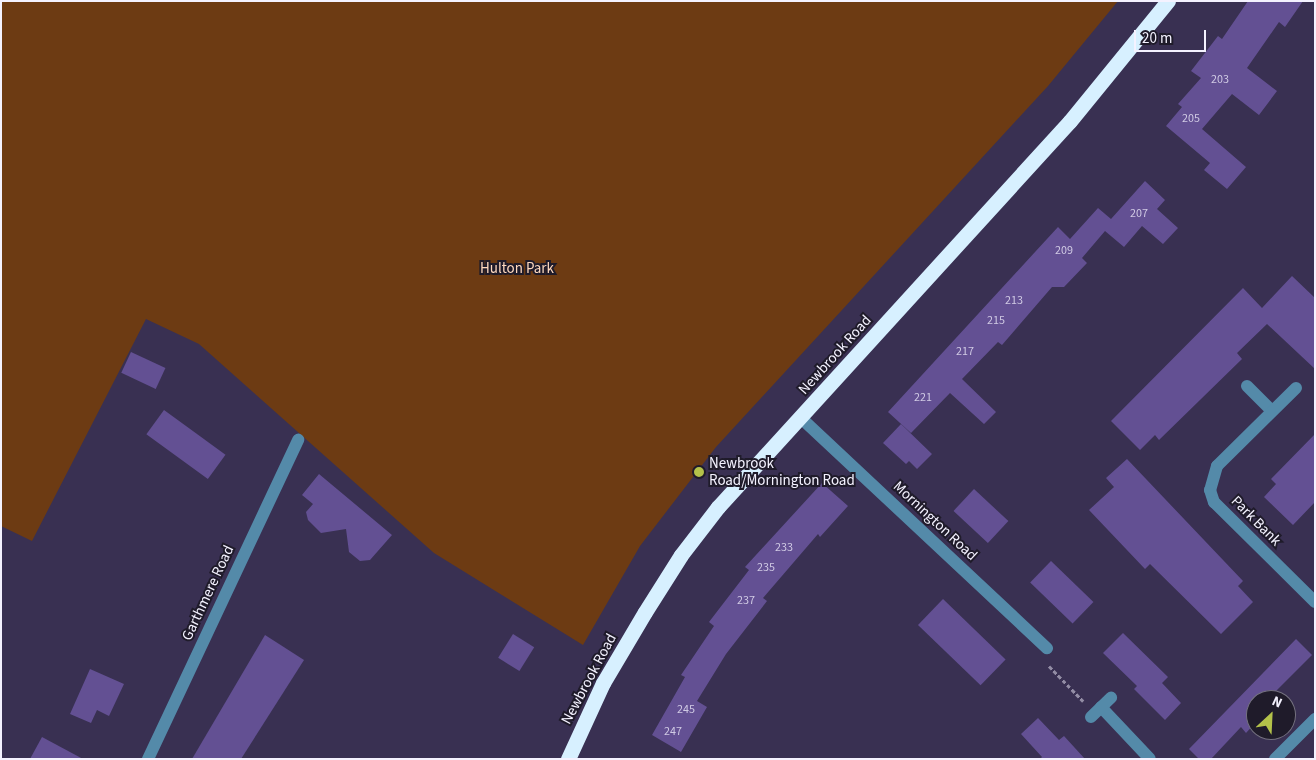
<!DOCTYPE html>
<html>
<head>
<meta charset="utf-8">
<style>
  body { margin:0 }
  #map { position:relative; width:1316px; height:760px; overflow:hidden; background:#393052; font-family:"Source Sans 3",sans-serif }
  div>[style] { position:absolute }
  [style*='--x'] { left:calc(var(--x)*1px); top:calc(var(--y)*1px); width:calc(var(--w)*1px); rotate:calc(var(--a)*1deg) }
  .green>* { inset:0; background:#6d3b13 }
  .building>* { inset:0; background:#635093; transform-origin:0 0 }
  .path>* { height:3px; margin-top:-1.5px; transform-origin:0; background:repeating-linear-gradient(90deg,#938da5 0 4px,transparent 0 6.5px) }
  .minor>* { height:12px; margin:-6px; padding:0 6px; transform-origin:6px; border-radius:6px; background:#548aa9 }
  .highway>* { height:15px; margin:-7.5px; padding:0 7.5px; transform-origin:7.5px; border-radius:7.5px; background:#d7f0ff }
  .dots>* { width:14px; height:14px; translate:-50% -50%; box-sizing:border-box; border:2px solid #1f1b2a; border-radius:50% }
  span { translate:-50% -50%; white-space:nowrap; text-align:center; line-height:1.15; -webkit-text-stroke:4px #1f1b2a; paint-order:stroke }
  .number-label { font-size:12px; color:#d0cae4 }
  .number-label span { -webkit-text-stroke-width:0 }
  .park-label { font-size:15px; color:#ffd9bf }
  .street-label { font-size:15px; color:#f4f2ff }
  .poi-label { font-size:15px; color:#f4f2ff }
  .left { translate:0 -50%; text-align:left }
  .frame { position:absolute; inset:0; border:2px solid #f4f2ff; pointer-events:none }
  .north { position:absolute; left:1246px; top:690px; width:50px; height:50px; box-sizing:border-box; background:#1f1b2a; border:1px solid #74717f; border-radius:50%; rotate:25deg; font-size:14px; font-weight:700; line-height:20px; text-align:center; color:#f4f2ff }
  .north::after { content:''; display:block; margin:auto; width:18px; height:22px; background:#b4c24a; clip-path:polygon(50% 0,100% 100%,50% 72%,0 100%) }
  .scale { position:absolute; left:1134px; top:30px; width:72px; height:22px; box-sizing:border-box; border:2px solid #f4f2ff; border-top:0; padding-left:6px; font-size:15px; line-height:18px; white-space:nowrap; color:#f4f2ff; -webkit-text-stroke:4px #1f1b2a; paint-order:stroke }
</style>
</head>
<body>
<div id="map">
  <div class="green">
    <div style="clip-path:polygon(1px 1px,1118px 1px,1048px 86px,716px 447px,640px 546px,583px 645px,434px 553px,199px 344px,146px 319px,32px 541px,1px 526px)"></div>
  </div>
  <div class="building">
    <div style="clip-path:polygon(1248px 1px,1303px 1px,1285px 27px,1279px 22px,1247px 68px,1277px 91px,1259px 115px,1232px 94px,1202px 129px,1246px 167px,1227px 189px,1204px 170px,1210px 163px,1166px 126px,1182px 107px,1178px 104px,1201px 78px,1191px 71px,1218px 36px,1222px 39px)"></div>
    <div style="clip-path:polygon(1145px 181px,1165px 200px,1157px 209px,1178px 228px,1163px 244px,1142px 226px,1124px 247px,1105px 231px,1082px 258px,1087px 263px,1064px 287px,1052px 287px,1002px 345px,998px 342px,962px 379px,996px 412px,984px 424px,950px 393px,911px 433px,888px 412px,1058px 227px,1070px 239px,1098px 208px,1111px 219px)"></div>
    <div style="clip-path:polygon(1292px 276px,1315px 298px,1315px 369px,1267px 324px,1237px 353px,1242px 359px,1159px 440px,1155px 435px,1140px 450px,1111px 421px,1243px 288px,1262px 308px)"></div>
    <div style="left:131px;top:352px;width:38px;height:23px;rotate:25deg"></div>
    <div style="left:164px;top:410px;width:76px;height:30px;rotate:36deg"></div>
    <div style="clip-path:polygon(901px 424px,932px 454px,917px 469px,909px 461px,906px 464px,883px 443px)"></div>
    <div style="clip-path:polygon(1315px 434px,1315px 502px,1293px 525px,1264px 497px,1276px 484px,1271px 479px)"></div>
    <div style="clip-path:polygon(1127px 459px,1243px 581px,1238px 586px,1253px 602px,1221px 634px,1150px 564px,1145px 569px,1089px 510px,1114px 487px,1106px 478px)"></div>
    <div style="clip-path:polygon(319px 474px,392px 535px,370px 560px,360px 561px,349px 552px,346px 529px,321px 533px,308px 520px,306px 512px,313px 504px,302px 495px)"></div>
    <div style="clip-path:polygon(822px 483px,848px 506px,820px 537px,818px 534px,763px 598px,767px 601px,726px 654px,697px 701px,707px 707px,681px 752px,652px 735px,685px 677px,681px 675px,714px 626px,709px 622px,749px 570px,745px 567px)"></div>
    <div style="left:974px;top:489px;width:47px;height:30px;rotate:43deg"></div>
    <div style="left:1051px;top:561px;width:59px;height:30px;rotate:44deg"></div>
    <div style="left:943px;top:599px;width:87px;height:36px;rotate:44deg"></div>
    <div style="clip-path:polygon(1123px 633px,1168px 677px,1162px 683px,1181px 703px,1165px 720px,1134px 689px,1137px 686px,1103px 653px)"></div>
    <div style="left:513px;top:634px;width:25px;height:28px;rotate:32deg"></div>
    <div style="clip-path:polygon(265px 635px,304px 660px,241px 759px,192px 759px)"></div>
    <div style="clip-path:polygon(1296px 639px,1312px 655px,1267px 700px,1256px 700px,1256px 722px,1246px 733px,1241px 727px,1211px 759px,1199px 759px,1189px 749px)"></div>
    <div style="clip-path:polygon(90px 669px,124px 684px,109px 716px,97px 710px,91px 723px,70px 714px)"></div>
    <div style="clip-path:polygon(1038px 718px,1059px 740px,1064px 736px,1085px 759px,1040px 759px,1042px 757px,1021px 734px)"></div>
    <div style="clip-path:polygon(42px 737px,83px 759px,30px 759px)"></div>
  </div>
  <div class="path">
    <div style="--x:1049;--y:666;--w:49;--a:45.8"></div>
  </div>
  <div class="minor">
    <div style="--x:1247;--y:386;--w:35;--a:45"></div>
    <div style="--x:1296;--y:388;--w:111;--a:135.4"></div>
    <div style="--x:1217;--y:466;--w:25;--a:106"></div>
    <div style="--x:1210;--y:490;--w:13;--a:72"></div>
    <div style="--x:1214;--y:502;--w:142;--a:44.7"></div>
    <div style="--x:801;--y:418;--w:337;--a:43.1"></div>
    <div style="--x:1101;--y:707;--w:71;--a:46.7"></div>
    <div style="--x:1091;--y:717;--w:28;--a:-44"></div>
    <div style="--x:148;--y:759;--w:353;--a:-64.8"></div>
    <div style="--x:1275;--y:759;--w:57;--a:-45"></div>
  </div>
  <div class="highway">
    <div style="--x:568;--y:759;--w:84;--a:-65.3"></div>
    <div style="--x:603;--y:683;--w:82;--a:-59.4"></div>
    <div style="--x:645;--y:612;--w:67;--a:-57.7"></div>
    <div style="--x:681;--y:555;--w:61;--a:-52.4"></div>
    <div style="--x:718;--y:507;--w:522;--a:-47.64"></div>
    <div style="--x:1070;--y:121;--w:155;--a:-50.8"></div>
  </div>
  <div class="dots">
    <div style="left:699px;top:472px;background:#b4c24a"></div>
  </div>
  <div class="number-label">
    <span style="left:1220px;top:80px">203</span>
    <span style="left:1191px;top:119px">205</span>
    <span style="left:1139px;top:214px">207</span>
    <span style="left:1064px;top:251px">209</span>
    <span style="left:1014px;top:301px">213</span>
    <span style="left:996px;top:321px">215</span>
    <span style="left:965px;top:352px">217</span>
    <span style="left:923px;top:398px">221</span>
    <span style="left:784px;top:548px">233</span>
    <span style="left:766px;top:568px">235</span>
    <span style="left:746px;top:601px">237</span>
    <span style="left:686px;top:710px">245</span>
    <span style="left:673px;top:732px">247</span>
  </div>
  <div class="park-label">
    <span style="left:517px;top:269px">Hulton Park</span>
  </div>
  <div class="street-label">
    <span style="left:835px;top:355px;rotate:-48deg">Newbrook Road</span>
    <span style="left:935px;top:521px;rotate:43deg">Mornington Road</span>
    <span style="left:1256px;top:521px;rotate:45deg">Park Bank</span>
    <span style="left:208px;top:593px;rotate:-65deg">Garthmere Road</span>
    <span style="left:589px;top:679px;rotate:-62deg">Newbrook Road</span>
  </div>
  <div class="poi-label">
    <span class="left" style="left:709px;top:472px">Newbrook<br>Road/Mornington Road</span>
  </div>
  <div class="frame"></div>
  <div class="north">N</div>
  <div class="scale">20 m</div>
</div>
</body>
</html>
